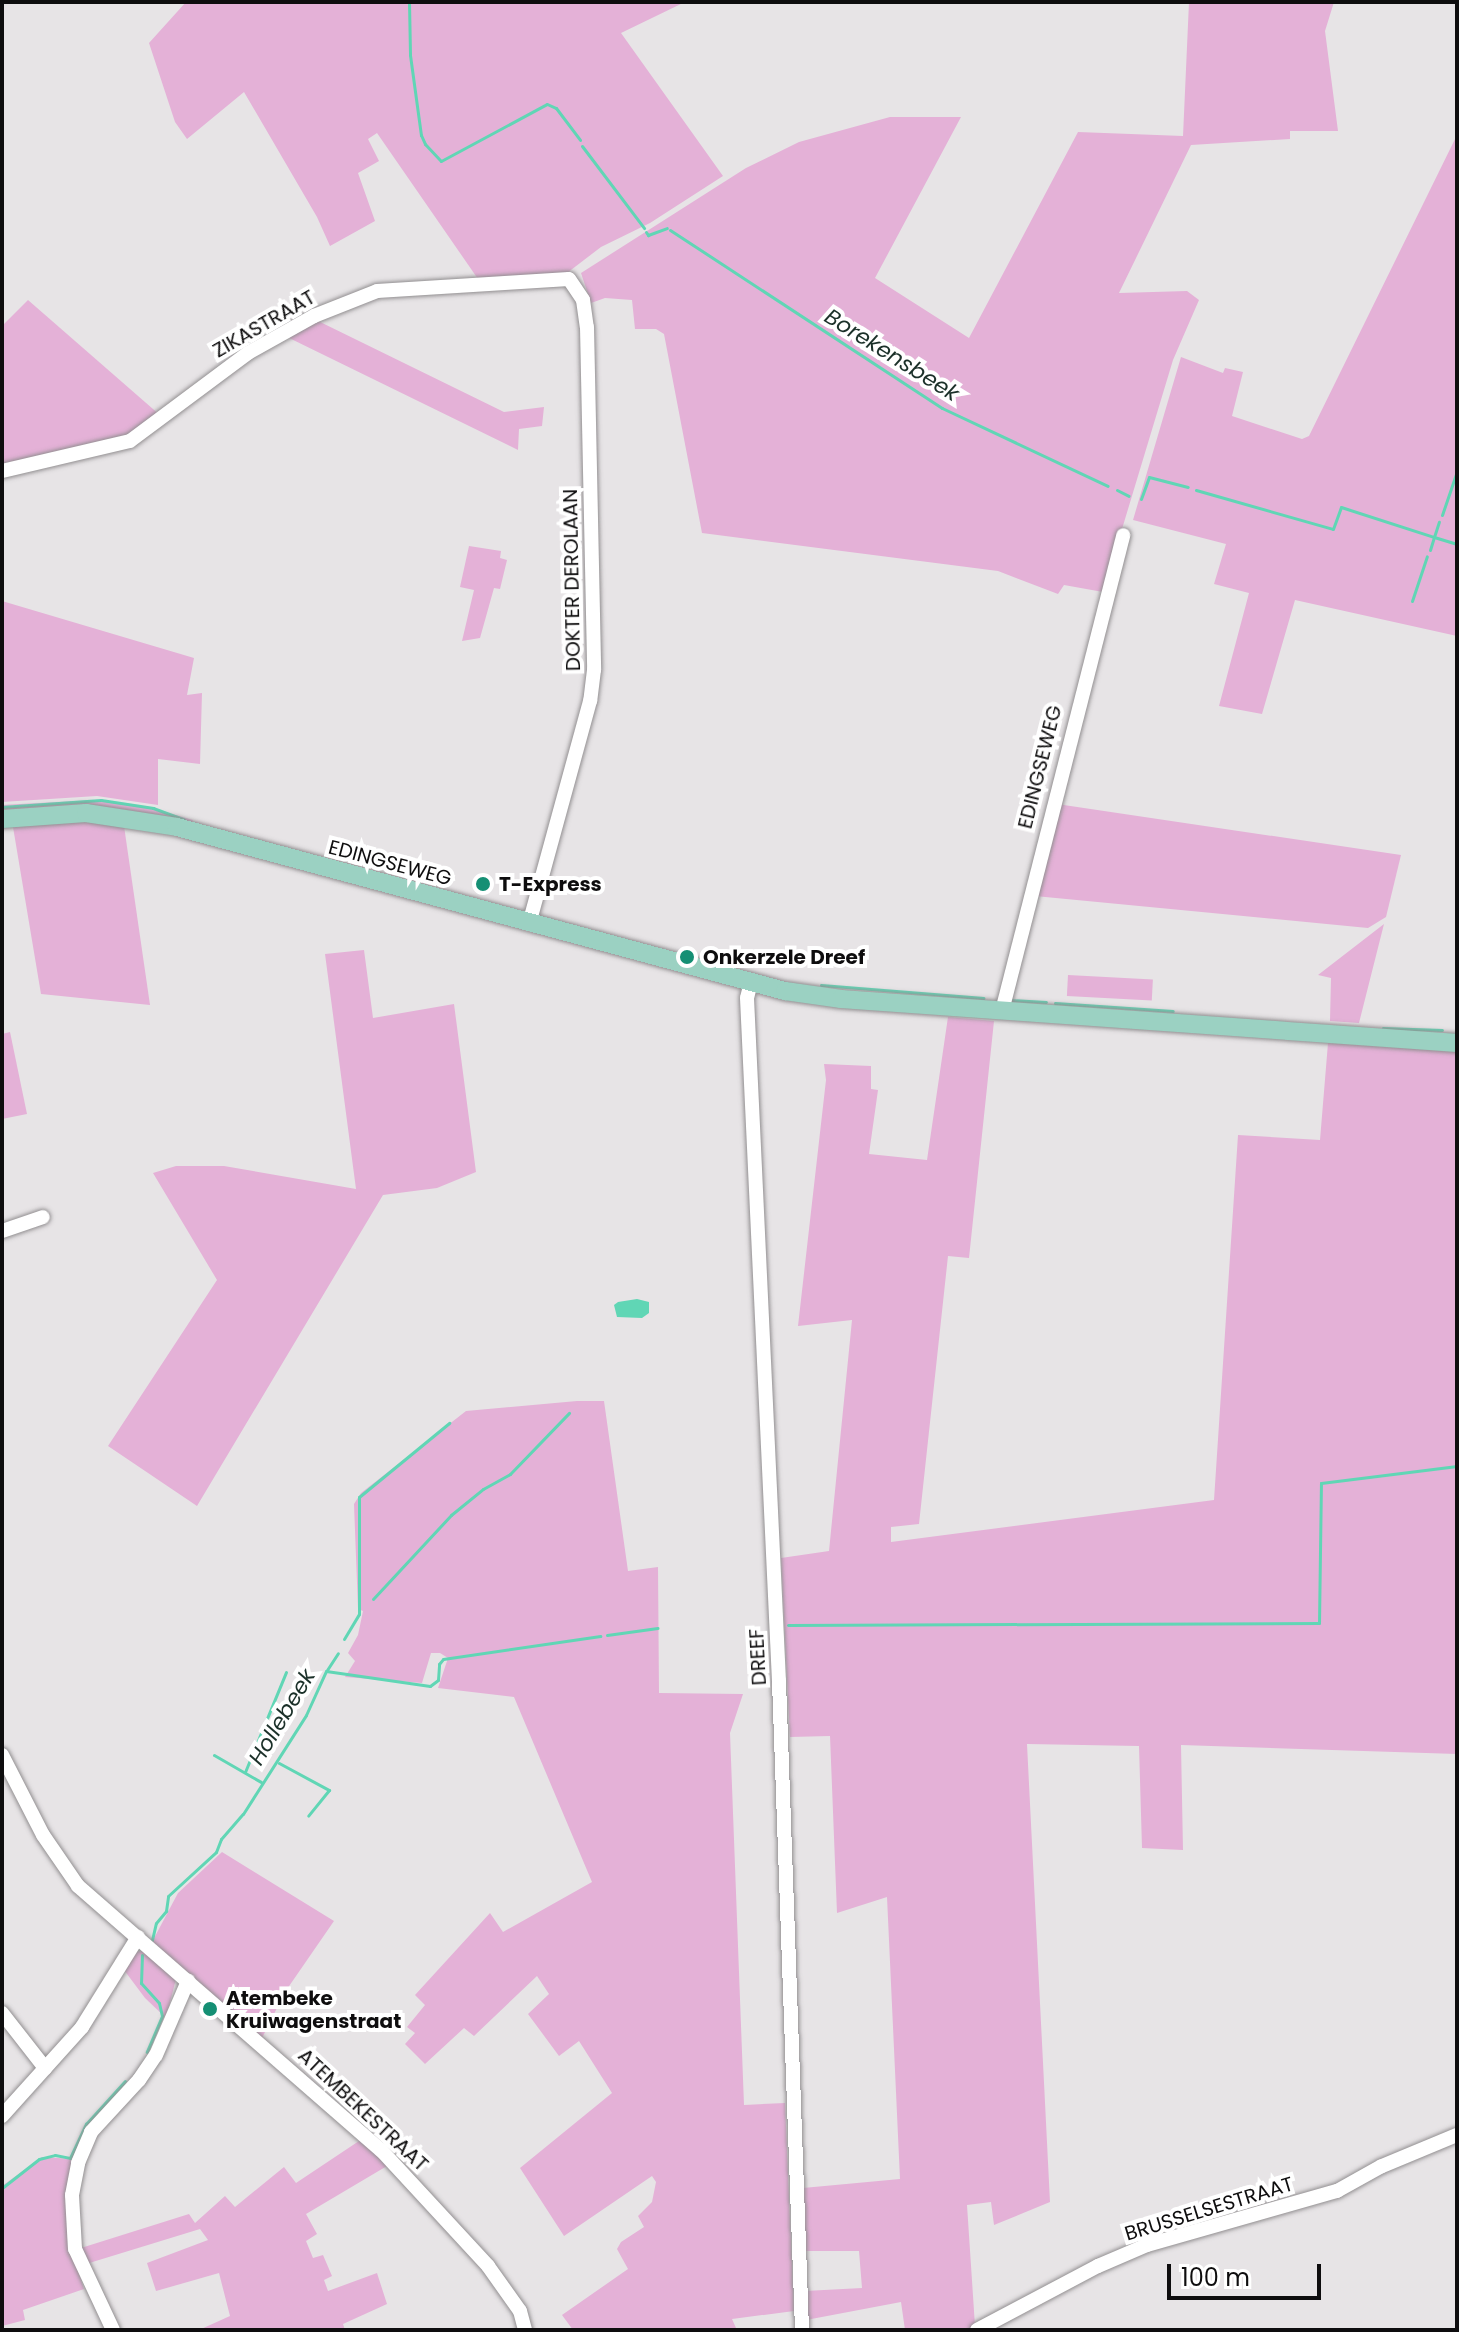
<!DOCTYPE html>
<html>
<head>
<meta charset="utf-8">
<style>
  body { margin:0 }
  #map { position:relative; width:1459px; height:2332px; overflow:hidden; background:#e7e4e6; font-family:Poppins,sans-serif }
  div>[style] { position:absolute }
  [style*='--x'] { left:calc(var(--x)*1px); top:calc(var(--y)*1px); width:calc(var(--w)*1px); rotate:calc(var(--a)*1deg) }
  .green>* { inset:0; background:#e4b1d7; transform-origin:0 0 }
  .water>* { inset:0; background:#60d6b5 }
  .stream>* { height:3px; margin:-1.5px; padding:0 1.5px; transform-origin:1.5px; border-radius:1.5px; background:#60d6b5 }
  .roads { filter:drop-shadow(0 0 2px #928f91) drop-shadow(0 0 2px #928f91) }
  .minor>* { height:14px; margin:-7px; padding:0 7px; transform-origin:7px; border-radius:7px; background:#fff }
  .major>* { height:18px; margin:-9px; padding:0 9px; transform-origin:9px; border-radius:9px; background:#9bd1c2 }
  .dots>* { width:22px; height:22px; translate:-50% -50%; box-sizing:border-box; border:4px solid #fff; border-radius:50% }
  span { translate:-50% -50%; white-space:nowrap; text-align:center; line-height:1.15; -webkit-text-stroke:8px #fff; paint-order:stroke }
  .street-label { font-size:20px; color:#0e0d0e }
  .poi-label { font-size:20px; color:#0e0d0e; font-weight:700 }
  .left { translate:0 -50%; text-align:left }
  .water-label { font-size:22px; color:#1b3029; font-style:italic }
  .frame { position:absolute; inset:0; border:4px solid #0e0d0e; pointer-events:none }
  .scale { position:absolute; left:1167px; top:2264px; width:154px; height:36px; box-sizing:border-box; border:4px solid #0e0d0e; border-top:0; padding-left:10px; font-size:24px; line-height:28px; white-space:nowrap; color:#0e0d0e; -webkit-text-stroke:6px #fff; paint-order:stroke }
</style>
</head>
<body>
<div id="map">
  <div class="green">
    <div style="clip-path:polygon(186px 2px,685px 2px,621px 33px,723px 176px,650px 223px,601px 247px,567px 273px,478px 279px,377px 133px,368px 139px,379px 161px,358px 173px,375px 221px,330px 246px,317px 217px,244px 92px,187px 139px,175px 122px,149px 43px)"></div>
    <div style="clip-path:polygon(1189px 2px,1334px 2px,1325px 31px,1338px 131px,1290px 131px,1290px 139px,1191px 145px,1119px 293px,1187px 291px,1199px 300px,1173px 360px,1103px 592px,1064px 585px,1058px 594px,998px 571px,702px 533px,664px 334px,656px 329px,635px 329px,632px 300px,605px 298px,591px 303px,581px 273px,746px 168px,799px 142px,890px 117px,961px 117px,875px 278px,969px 338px,1078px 132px,1183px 136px)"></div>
    <div style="clip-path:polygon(1457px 135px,1457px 636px,1295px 600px,1262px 714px,1219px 706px,1249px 593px,1214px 584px,1226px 544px,1133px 520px,1181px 357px,1223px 373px,1225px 368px,1243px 372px,1232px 416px,1302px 439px,1309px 436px)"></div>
    <div style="clip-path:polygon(28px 300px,161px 416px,132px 437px,2px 467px,2px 326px)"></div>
    <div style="clip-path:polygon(312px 318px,504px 412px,544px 407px,542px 426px,519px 429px,518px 450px,283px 335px)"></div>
    <div style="clip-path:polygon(469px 546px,501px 551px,500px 558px,507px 560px,500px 589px,494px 588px,480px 638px,462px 641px,474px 590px,460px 587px)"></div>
    <div style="clip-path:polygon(2px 601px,194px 658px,187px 695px,202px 693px,200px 764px,158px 759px,158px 805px,97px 796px,2px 802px)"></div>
    <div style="clip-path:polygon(97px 800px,147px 807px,193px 820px,191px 823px,2px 814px,2px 805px)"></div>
    <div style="clip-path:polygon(1057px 804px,1401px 855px,1386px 917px,1368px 928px,1035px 896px)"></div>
    <div style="clip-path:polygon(83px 822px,124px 826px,150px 1005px,41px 994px,13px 827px)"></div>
    <div style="clip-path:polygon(1384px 924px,1359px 1023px,1330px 1021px,1331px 978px,1318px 975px)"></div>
    <div style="clip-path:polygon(364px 950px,373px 1018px,454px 1004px,476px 1172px,437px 1188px,383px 1195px,197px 1506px,108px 1446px,217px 1280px,153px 1173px,176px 1166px,224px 1166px,356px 1189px,325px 954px)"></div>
    <div style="left:1068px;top:975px;width:85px;height:21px;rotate:3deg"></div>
    <div style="clip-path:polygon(948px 1017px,994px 1021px,969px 1258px,948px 1256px,919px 1524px,891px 1527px,891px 1542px,1214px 1500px,1238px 1135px,1320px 1140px,1328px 1043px,1457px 1052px,1457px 1754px,1181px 1745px,1183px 1850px,1142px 1848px,1139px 1746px,1027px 1744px,1050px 2202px,994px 2225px,991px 2202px,967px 2205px,975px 2326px,967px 2330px,905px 2330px,901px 2302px,806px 2320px,805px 2291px,862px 2288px,859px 2251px,805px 2251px,803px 2188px,900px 2179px,887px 1897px,837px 1913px,830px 1736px,790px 1737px,781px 1558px,829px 1551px,852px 1320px,798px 1326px,826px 1080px,824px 1064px,871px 1066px,871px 1089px,878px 1090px,869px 1154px,927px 1160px)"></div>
    <div style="clip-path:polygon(10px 1032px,27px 1114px,2px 1119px,2px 1034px)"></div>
    <div style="clip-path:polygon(577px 1401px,604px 1401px,628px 1571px,658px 1567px,659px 1693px,743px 1694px,730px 1733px,744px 2105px,785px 2103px,794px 2311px,732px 2319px,736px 2328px,732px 2330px,573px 2330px,562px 2315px,628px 2269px,617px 2249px,621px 2242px,644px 2227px,638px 2216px,652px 2202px,656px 2182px,652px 2176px,564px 2236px,520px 2168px,612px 2093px,579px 2041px,559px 2056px,528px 2014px,549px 1994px,537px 1976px,474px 2036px,464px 2028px,425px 2064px,405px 2044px,415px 2033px,407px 2027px,425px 2005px,415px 1995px,490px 1913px,503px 1932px,592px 1882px,514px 1697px,438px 1688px,448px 1658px,440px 1653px,431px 1653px,422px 1683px,345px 1677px,355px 1661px,348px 1653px,358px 1635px,363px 1611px,358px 1609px,354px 1504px,361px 1493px,466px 1411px)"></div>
    <div style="clip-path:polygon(222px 1852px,334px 1921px,285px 1992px,262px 2038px,152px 1942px,178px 1893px)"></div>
    <div style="clip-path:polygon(143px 1951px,176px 1979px,166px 2018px,145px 1998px,124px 1970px,135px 1952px)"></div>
    <div style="clip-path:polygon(362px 2139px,387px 2166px,306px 2214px,317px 2234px,306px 2241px,313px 2258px,323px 2255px,332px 2276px,324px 2280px,328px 2291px,377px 2273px,387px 2304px,343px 2324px,345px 2330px,199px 2330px,230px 2316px,219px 2273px,156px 2291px,147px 2263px,208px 2240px,200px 2229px,86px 2264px,81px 2248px,189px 2214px,195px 2223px,225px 2196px,235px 2207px,284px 2167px,296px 2183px)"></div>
    <div style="clip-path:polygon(42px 2157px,74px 2159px,67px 2236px,84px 2289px,23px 2310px,25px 2320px,2px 2326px,2px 2186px)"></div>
  </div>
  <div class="water">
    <div style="clip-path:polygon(637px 1299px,649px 1302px,649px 1313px,642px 1318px,617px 1317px,614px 1305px,618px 1302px)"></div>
  </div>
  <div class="stream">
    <div style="--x:409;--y:2;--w:53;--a:88.9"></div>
    <div style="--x:410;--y:55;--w:81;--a:82.2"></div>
    <div style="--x:421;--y:135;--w:10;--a:66"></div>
    <div style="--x:425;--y:144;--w:23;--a:47"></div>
    <div style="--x:441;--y:161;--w:120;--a:-28.3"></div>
    <div style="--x:547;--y:104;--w:10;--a:24"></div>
    <div style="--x:556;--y:108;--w:40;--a:53"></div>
    <div style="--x:582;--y:146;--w:103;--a:52.9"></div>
    <div style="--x:670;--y:230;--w:325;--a:33.2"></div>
    <div style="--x:942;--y:408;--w:183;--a:25.2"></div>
    <div style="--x:646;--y:232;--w:4;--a:56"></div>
    <div style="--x:648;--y:235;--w:20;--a:-20"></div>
    <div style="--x:1117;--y:490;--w:13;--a:27"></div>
    <div style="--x:1196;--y:490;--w:142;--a:15.9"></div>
    <div style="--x:1333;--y:529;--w:23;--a:-70"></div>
    <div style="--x:1341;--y:507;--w:98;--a:17.9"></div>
    <div style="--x:1434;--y:537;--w:16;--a:-72"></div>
    <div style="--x:1141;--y:499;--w:23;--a:-70"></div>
    <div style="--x:1149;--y:477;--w:40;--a:14.4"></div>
    <div style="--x:1442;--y:515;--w:46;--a:-71.2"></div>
    <div style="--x:1430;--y:550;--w:14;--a:-73"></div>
    <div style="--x:1434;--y:537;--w:24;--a:17"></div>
    <div style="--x:1412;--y:601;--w:47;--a:-71.6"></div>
    <div style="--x:2;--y:807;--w:99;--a:-4"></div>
    <div style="--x:101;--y:800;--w:53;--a:8.7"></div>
    <div style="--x:153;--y:808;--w:33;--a:20"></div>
    <div style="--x:821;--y:985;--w:163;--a:4.6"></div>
    <div style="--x:1010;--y:1000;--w:36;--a:3"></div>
    <div style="--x:1055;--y:1003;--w:118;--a:3.9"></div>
    <div style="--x:1383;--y:1028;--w:59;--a:1.9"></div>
    <div style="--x:1456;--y:1031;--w:1;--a:45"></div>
    <div style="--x:373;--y:1599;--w:115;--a:-47.1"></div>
    <div style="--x:451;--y:1515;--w:41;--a:-39.1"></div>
    <div style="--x:483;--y:1489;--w:31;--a:-29"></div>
    <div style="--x:510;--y:1474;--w:85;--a:-46"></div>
    <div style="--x:788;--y:1625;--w:531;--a:-0.22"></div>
    <div style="--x:1319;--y:1623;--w:140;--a:-89.2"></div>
    <div style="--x:1321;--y:1483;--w:137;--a:-7.1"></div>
    <div style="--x:607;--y:1635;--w:51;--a:-7.8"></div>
    <div style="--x:344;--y:1639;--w:29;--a:-59"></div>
    <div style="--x:359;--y:1614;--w:117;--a:-90"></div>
    <div style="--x:359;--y:1497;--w:117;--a:-39.4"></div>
    <div style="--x:327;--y:1670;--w:20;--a:-57"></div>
    <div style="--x:214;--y:1755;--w:54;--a:29.9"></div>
    <div style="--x:279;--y:1763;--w:57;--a:28.4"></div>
    <div style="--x:329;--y:1790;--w:33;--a:129"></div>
    <div style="--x:245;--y:1772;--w:108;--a:-67.7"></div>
    <div style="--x:152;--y:1940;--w:17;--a:-77"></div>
    <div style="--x:156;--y:1923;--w:16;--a:-50"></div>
    <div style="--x:166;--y:1911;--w:15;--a:-82"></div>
    <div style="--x:168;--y:1896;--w:65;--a:-42.5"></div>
    <div style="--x:216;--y:1852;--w:14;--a:-69"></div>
    <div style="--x:221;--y:1839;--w:33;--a:-49"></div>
    <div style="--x:243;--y:1814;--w:117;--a:-57.5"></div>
    <div style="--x:306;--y:1715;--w:48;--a:-65.6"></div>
    <div style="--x:326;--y:1671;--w:105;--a:8.2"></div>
    <div style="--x:430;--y:1686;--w:10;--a:-37"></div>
    <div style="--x:438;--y:1680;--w:16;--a:-86"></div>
    <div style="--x:439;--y:1664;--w:6;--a:-51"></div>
    <div style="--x:443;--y:1659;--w:159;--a:-8.3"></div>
    <div style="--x:142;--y:1955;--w:28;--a:92"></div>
    <div style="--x:141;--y:1983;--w:27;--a:48"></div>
    <div style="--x:159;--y:2003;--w:13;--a:77"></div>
    <div style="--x:162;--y:2016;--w:39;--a:113"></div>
    <div style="--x:2;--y:2188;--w:47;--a:-38.1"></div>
    <div style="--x:39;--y:2159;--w:16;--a:-14"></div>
    <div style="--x:55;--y:2155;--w:15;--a:11"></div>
    <div style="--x:70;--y:2158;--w:38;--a:-65"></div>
    <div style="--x:86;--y:2124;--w:58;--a:-47.8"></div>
  </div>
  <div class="roads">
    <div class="minor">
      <div style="--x:2;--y:471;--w:131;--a:-13.2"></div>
      <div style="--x:130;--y:441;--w:147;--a:-36.7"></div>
      <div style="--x:248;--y:353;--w:76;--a:-29.3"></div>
      <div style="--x:314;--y:316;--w:68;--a:-21.6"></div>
      <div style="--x:377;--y:291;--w:192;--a:-3.6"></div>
      <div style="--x:569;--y:279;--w:25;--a:56"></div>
      <div style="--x:583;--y:300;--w:27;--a:82"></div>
      <div style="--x:587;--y:327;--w:343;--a:88.8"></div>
      <div style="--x:594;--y:670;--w:31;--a:97"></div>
      <div style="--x:590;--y:701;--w:231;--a:105.3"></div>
      <div style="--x:751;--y:982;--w:16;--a:104"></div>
      <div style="--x:747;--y:998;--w:684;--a:87.32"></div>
      <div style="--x:779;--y:1681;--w:649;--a:87.97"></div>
      <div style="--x:1002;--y:1011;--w:491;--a:-75.7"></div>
      <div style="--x:2;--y:1231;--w:43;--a:-18.9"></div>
      <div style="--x:2;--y:1755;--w:90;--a:62.9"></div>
      <div style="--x:43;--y:1835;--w:62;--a:55.5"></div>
      <div style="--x:78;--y:1886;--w:402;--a:41.1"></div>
      <div style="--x:381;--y:2150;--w:158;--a:47.3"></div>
      <div style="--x:488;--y:2266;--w:55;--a:54.6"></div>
      <div style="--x:520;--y:2311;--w:20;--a:75"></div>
      <div style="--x:2;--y:2013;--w:70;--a:52"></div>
      <div style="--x:2;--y:2116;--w:120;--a:-48"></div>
      <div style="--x:82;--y:2027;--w:106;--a:-58.1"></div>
      <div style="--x:113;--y:2330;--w:89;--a:-115.1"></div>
      <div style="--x:75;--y:2249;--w:54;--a:-93.2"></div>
      <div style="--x:72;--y:2195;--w:33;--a:-79"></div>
      <div style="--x:78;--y:2163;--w:34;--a:-67"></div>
      <div style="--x:91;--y:2132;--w:71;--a:-47.3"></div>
      <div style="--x:139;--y:2080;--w:30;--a:-56"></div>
      <div style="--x:156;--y:2055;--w:81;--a:-66.6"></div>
      <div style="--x:977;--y:2330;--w:137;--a:-27.9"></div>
      <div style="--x:1098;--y:2266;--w:53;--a:-23.2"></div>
      <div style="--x:1147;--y:2245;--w:198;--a:-15.9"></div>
      <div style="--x:1337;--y:2191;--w:51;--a:-29.1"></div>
      <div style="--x:1382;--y:2166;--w:81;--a:-22.5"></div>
    </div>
    <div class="major">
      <div style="--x:2;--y:819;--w:84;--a:-4.1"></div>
      <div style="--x:86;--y:813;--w:92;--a:8.7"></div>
      <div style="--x:177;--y:827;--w:630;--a:15.1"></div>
      <div style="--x:785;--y:991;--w:57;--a:8.1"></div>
      <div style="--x:841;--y:999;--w:618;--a:4.09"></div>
    </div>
  </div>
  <div class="dots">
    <div style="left:483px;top:884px;background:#158f74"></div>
    <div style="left:687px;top:957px;background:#158f74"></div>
    <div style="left:210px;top:2009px;background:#158f74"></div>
  </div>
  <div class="street-label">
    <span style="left:264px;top:324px;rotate:-30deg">ZIKASTRAAT</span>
    <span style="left:572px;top:580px;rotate:-91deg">DOKTER DEROLAAN</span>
    <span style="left:1040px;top:767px;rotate:-76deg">EDINGSEWEG</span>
    <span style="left:390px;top:863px;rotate:15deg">EDINGSEWEG</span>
    <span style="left:758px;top:1657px;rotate:-93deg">DREEF</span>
    <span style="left:363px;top:2110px;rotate:43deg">ATEMBEKESTRAAT</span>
    <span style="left:1209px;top:2209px;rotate:-17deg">BRUSSELSESTRAAT</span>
  </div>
  <div class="poi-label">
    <span class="left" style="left:499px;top:884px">T-Express</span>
    <span class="left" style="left:703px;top:957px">Onkerzele Dreef</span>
    <span class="left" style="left:226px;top:2010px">Atembeke<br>Kruiwagenstraat</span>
  </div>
  <div class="water-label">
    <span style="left:892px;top:355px;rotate:32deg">Borekensbeek</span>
    <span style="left:282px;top:1717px;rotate:-59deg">Hollebeek</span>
  </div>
  <div class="frame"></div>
  <div class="scale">100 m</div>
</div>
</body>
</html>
